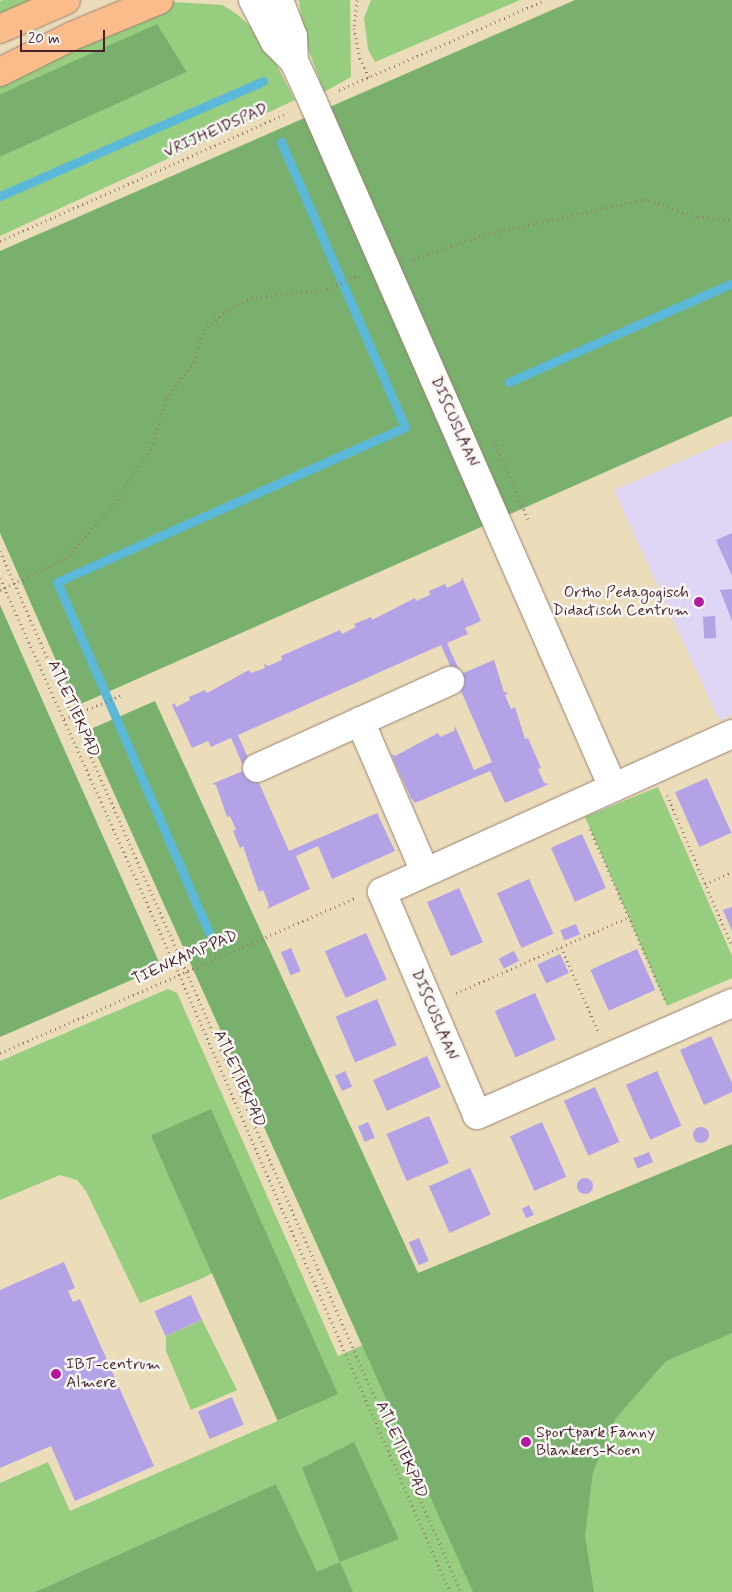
<!DOCTYPE html>
<html>
<head>
<meta charset="utf-8">
<style>
  body { margin:0 }
  #map { position:relative; width:732px; height:1592px; overflow:hidden; background:#ebddba; font-family:Mynerve,sans-serif }
  div>[style] { position:absolute }
  [style*='--x'] { left:calc(var(--x)*1px); top:calc(var(--y)*1px); width:calc(var(--w)*1px); rotate:calc(var(--a)*1deg) }
  .built>* { inset:0; background:#dfd5f5 }
  .green>* { inset:0; background:#97cd7f }
  .forest>* { inset:0; background:#79b06e; transform-origin:0 0 }
  .stream>* { height:9px; margin:-4.5px; padding:0 4.5px; transform-origin:4.5px; border-radius:4.5px; background:#5bb8d9 }
  .building>* { inset:0; background:#b3a2e6; transform-origin:0 0 }
  .round { border-radius:50% }
  .path>* { height:3px; margin-top:-1.5px; transform-origin:0; background:repeating-linear-gradient(90deg,#9a7e72 0 1px,transparent 0 5px) }
  .roads { filter:drop-shadow(0 0 1px #9a7e72) drop-shadow(0 0 1px #9a7e72) }
  .minor>* { height:28px; margin:-14px; padding:0 14px; transform-origin:14px; border-radius:14px; background:#fff }
  .major>* { height:28px; margin:-14px; padding:0 14px; transform-origin:14px; border-radius:14px; background:#fabc8b }
  .dots>* { width:14px; height:14px; translate:-50% -50%; box-sizing:border-box; border:2px solid #f6f6f2; border-radius:50% }
  span { translate:-50% -50%; white-space:nowrap; text-align:center; line-height:1.15; -webkit-text-stroke:5px #f6f6f2; paint-order:stroke }
  .street-label { font-size:16px; color:#4a1f2b }
  .poi-label { font-size:16px; color:#4a1f2b }
  .right { translate:-100% -50%; text-align:right }
  .left { translate:0 -50%; text-align:left }
  .scale { position:absolute; left:20px; top:30px; width:85px; height:22px; box-sizing:border-box; border:2px solid #4a1f2b; border-top:0; padding-left:6px; font-size:15px; line-height:18px; white-space:nowrap; color:#4a1f2b; -webkit-text-stroke:4px #f6f6f2; paint-order:stroke }
</style>
</head>
<body>
<div id="map">
  <div class="built">
    <div style="clip-path:polygon(732px 439px,732px 715px,719px 720px,614px 490px)"></div>
  </div>
  <div class="green">
    <div style="clip-path:polygon(3px 0,50px 0,0 24px,0 1px)"></div>
    <div style="clip-path:polygon(299px 0,350px 0,351px 77px,324px 92px,304px 37px)"></div>
    <div style="clip-path:polygon(371px 0,520px 0,375px 62px,368px 49px,364px 18px)"></div>
    <div style="clip-path:polygon(174px 2px,222px 5px,237px 14px,252px 28px,273px 58px,295px 100px,0 236px,0 157px,187px 72px,157px 25px,0 94px,0 84px,139px 15px)"></div>
    <div style="clip-path:polygon(658px 787px,732px 956px,732px 978px,667px 1006px,585px 817px)"></div>
    <div style="clip-path:polygon(168px 989px,177px 993px,338px 1356px,732px 1180px,732px 1592px,163px 1592px,297px 1530px,276px 1484px,35px 1592px,0 1592px,0 1483px,48px 1462px,70px 1511px,305px 1409px,292px 1377px,322px 1364px,211px 1110px,151px 1137px,213px 1273px,196px 1281px,140px 1303px,86px 1191px,77px 1180px,60px 1175px,0 1200px,0 1061px)"></div>
    <div style="clip-path:polygon(202px 1320px,237px 1390px,191px 1410px,166px 1351px,166px 1336px)"></div>
  </div>
  <div class="forest">
    <div style="clip-path:polygon(575px 0,732px 0,732px 416px,76px 706px,0 533px,0 251px)"></div>
    <div style="clip-path:polygon(157px 24px,187px 72px,0 157px,0 94px)"></div>
    <div style="clip-path:polygon(0 605px,159px 962px,157px 969px,0 1037px)"></div>
    <div style="clip-path:polygon(155px 701px,418px 1273px,732px 1144px,732px 1333px,666px 1361px,616px 1418px,593px 1472px,585px 1536px,594px 1592px,473px 1592px,86px 731px)"></div>
    <div style="left:211px;top:1109px;width:312px;height:66px;rotate:66deg"></div>
    <div style="clip-path:polygon(354px 1442px,399px 1539px,340px 1562px,353px 1592px,35px 1592px,276px 1484px,317px 1572px,340px 1562px,302px 1468px)"></div>
  </div>
  <div class="stream">
    <div style="--x:0;--y:196;--w:287;--a:-23.6"></div>
    <div style="--x:509;--y:382;--w:244;--a:-23.9"></div>
    <div style="--x:209;--y:933;--w:382;--a:-113.4"></div>
    <div style="--x:57;--y:582;--w:381;--a:-24"></div>
    <div style="--x:405;--y:427;--w:311;--a:-113.5"></div>
  </div>
  <div class="building">
    <div style="clip-path:polygon(732px 533px,732px 576px,716px 540px)"></div>
    <div style="clip-path:polygon(462px 577px,481px 621px,465px 628px,468px 634px,447px 643px,461px 674px,494px 660px,504px 692px,509px 693px,505px 695px,511px 709px,515px 707px,525px 739px,528px 738px,541px 768px,538px 769px,544px 783px,549px 784px,505px 803px,490px 771px,415px 803px,411px 798px,391px 754px,395px 756px,438px 733px,440px 737px,454px 731px,455px 726px,474px 770px,492px 762px,441px 645px,238px 735px,289px 851px,377px 813px,395px 851px,332px 879px,318px 846px,296px 856px,310px 889px,267px 909px,269px 905px,263px 890px,259px 892px,243px 846px,240px 848px,233px 831px,236px 830px,230px 816px,227px 817px,216px 785px,212px 784px,245px 770px,231px 738px,211px 747px,208px 741px,192px 748px,172px 705px,175px 703px,176px 707px,190px 700px,189px 697px,205px 690px,207px 693px,249px 670px,251px 673px,265px 668px,264px 664px,268px 666px,282px 660px,281px 656px,340px 630px,342px 634px,356px 627px,354px 624px,371px 617px,372px 620px,415px 598px,416px 601px,430px 595px,429px 591px,445px 584px,447px 588px,461px 581px)"></div>
    <div style="clip-path:polygon(718px 585px,720px 590px,732px 589px,732px 621px)"></div>
    <div style="left:715px;top:616px;width:22px;height:12px;rotate:87deg"></div>
    <div style="left:707px;top:778px;width:60px;height:35px;rotate:66deg"></div>
    <div style="left:582px;top:834px;width:59px;height:34px;rotate:66deg"></div>
    <div style="left:529px;top:879px;width:60px;height:35px;rotate:66deg"></div>
    <div style="left:459px;top:888px;width:59px;height:35px;rotate:66deg"></div>
    <div style="clip-path:polygon(732px 907px,732px 931px,723px 910px)"></div>
    <div style="left:576px;top:924px;width:11px;height:17px;rotate:68deg"></div>
    <div style="left:366px;top:933px;width:51px;height:45px;rotate:66deg"></div>
    <div style="left:291px;top:948px;width:25px;height:11px;rotate:67deg"></div>
    <div style="left:637px;top:949px;width:45px;height:51px;rotate:66deg"></div>
    <div style="left:514px;top:951px;width:11px;height:17px;rotate:63deg"></div>
    <div style="left:560px;top:954px;width:21px;height:25px;rotate:65deg"></div>
    <div style="left:535px;top:993px;width:51px;height:44px;rotate:66deg"></div>
    <div style="left:377px;top:999px;width:50px;height:45px;rotate:67deg"></div>
    <div style="clip-path:polygon(711px 1036px,732px 1083px,732px 1092px,704px 1105px,680px 1050px)"></div>
    <div style="left:427px;top:1056px;width:34px;height:59px;rotate:66deg"></div>
    <div style="left:345px;top:1071px;width:17px;height:11px;rotate:65deg"></div>
    <div style="left:657px;top:1071px;width:60px;height:34px;rotate:66deg"></div>
    <div style="left:595px;top:1087px;width:60px;height:34px;rotate:66deg"></div>
    <div style="left:429px;top:1116px;width:51px;height:46px;rotate:67deg"></div>
    <div style="left:368px;top:1122px;width:17px;height:11px;rotate:66deg"></div>
    <div style="left:542px;top:1122px;width:60px;height:35px;rotate:66deg"></div>
    <div class="round" style="left:693px;top:1127px;width:16px;height:16px"></div>
    <div style="left:649px;top:1152px;width:11px;height:17px;rotate:68deg"></div>
    <div style="left:470px;top:1168px;width:51px;height:45px;rotate:66deg"></div>
    <div class="round" style="left:577px;top:1178px;width:16px;height:16px"></div>
    <div style="clip-path:polygon(529px 1205px,534px 1215px,526px 1218px,522px 1209px)"></div>
    <div style="left:419px;top:1238px;width:25px;height:11px;rotate:67deg"></div>
    <div style="clip-path:polygon(64px 1262px,75px 1288px,68px 1291px,73px 1302px,80px 1299px,154px 1466px,75px 1501px,51px 1446px,0 1468px,0 1290px)"></div>
    <div style="left:191px;top:1295px;width:27px;height:40px;rotate:66deg"></div>
    <div style="left:232px;top:1397px;width:30px;height:37px;rotate:67deg"></div>
  </div>
  <div class="path">
    <div style="--x:357;--y:0;--w:28;--a:96"></div>
    <div style="--x:354;--y:28;--w:31;--a:79"></div>
    <div style="--x:360;--y:58;--w:21;--a:65"></div>
    <div style="--x:339;--y:90;--w:225;--a:-23.6"></div>
    <div style="--x:0;--y:241;--w:315;--a:-24"></div>
    <div style="--x:413;--y:259;--w:75;--a:-18.7"></div>
    <div style="--x:484;--y:235;--w:164;--a:-12.7"></div>
    <div style="--x:644;--y:199;--w:57;--a:18.4"></div>
    <div style="--x:698;--y:217;--w:34;--a:5"></div>
    <div style="--x:494;--y:440;--w:86;--a:66.7"></div>
    <div style="--x:0;--y:551;--w:1139;--a:66.11"></div>
    <div style="--x:0;--y:578;--w:435;--a:65.7"></div>
    <div style="--x:179;--y:974;--w:675;--a:66.32"></div>
    <div style="--x:0;--y:590;--w:72;--a:-25.5"></div>
    <div style="--x:65;--y:559;--w:74;--a:-48.3"></div>
    <div style="--x:114;--y:504;--w:67;--a:-56.5"></div>
    <div style="--x:151;--y:448;--w:52;--a:-73.3"></div>
    <div style="--x:166;--y:398;--w:46;--a:-52.1"></div>
    <div style="--x:194;--y:362;--w:34;--a:-73"></div>
    <div style="--x:204;--y:330;--w:28;--a:-41"></div>
    <div style="--x:225;--y:312;--w:30;--a:-28"></div>
    <div style="--x:251;--y:298;--w:77;--a:-6.8"></div>
    <div style="--x:327;--y:289;--w:34;--a:-24"></div>
    <div style="--x:64;--y:719;--w:63;--a:-22.5"></div>
    <div style="--x:667;--y:795;--w:164;--a:66.7"></div>
    <div style="--x:590;--y:829;--w:188;--a:66.2"></div>
    <div style="--x:705;--y:884;--w:30;--a:-24"></div>
    <div style="--x:561;--y:947;--w:92;--a:66.2"></div>
    <div style="--x:456;--y:993;--w:189;--a:-23.7"></div>
    <div style="--x:0;--y:1053;--w:387;--a:-23.6"></div>
  </div>
  <div class="roads">
    <div class="minor">
      <div style="--x:253;--y:0;--w:47;--a:62.4"></div>
      <div style="--x:275;--y:42;--w:27;--a:45"></div>
      <div style="--x:294;--y:61;--w:45;--a:65.1"></div>
      <div style="--x:313;--y:102;--w:746;--a:66.36"></div>
      <div style="--x:279;--y:0;--w:39;--a:69"></div>
      <div style="--x:293;--y:36;--w:25;--a:88"></div>
      <div style="--x:360;--y:721;--w:164;--a:66.7"></div>
      <div style="--x:732;--y:734;--w:384;--a:155.7"></div>
      <div style="--x:382;--y:892;--w:242;--a:66.9"></div>
      <div style="--x:477;--y:1115;--w:279;--a:-23.7"></div>
      <div style="--x:257;--y:768;--w:212;--a:-24.3"></div>
    </div>
    <div class="major">
      <div style="--x:0;--y:29;--w:72;--a:-23.7"></div>
      <div style="--x:0;--y:72;--w:80;--a:-26.6"></div>
      <div style="--x:72;--y:36;--w:94;--a:-22.5"></div>
    </div>
  </div>
  <div class="dots">
    <div style="left:699px;top:602px;background:#b5179e"></div>
    <div style="left:56px;top:1374px;background:#b5179e"></div>
    <div style="left:526px;top:1442px;background:#b5179e"></div>
  </div>
  <div class="street-label">
    <span style="left:216px;top:131px;rotate:-24deg">VRIJHEIDSPAD</span>
    <span style="left:454px;top:422px;rotate:66deg">DISCUSLAAN</span>
    <span style="left:73px;top:709px;rotate:66deg">ATLETIEKPAD</span>
    <span style="left:185px;top:958px;rotate:-24deg">TIENKAMPPAD</span>
    <span style="left:434px;top:1015px;rotate:67deg">DISCUSLAAN</span>
    <span style="left:239px;top:1079px;rotate:66deg">ATLETIEKPAD</span>
    <span style="left:401px;top:1450px;rotate:66deg">ATLETIEKPAD</span>
  </div>
  <div class="poi-label">
    <span class="right" style="left:689px;top:602px">Ortho Pedagogisch<br>Didactisch Centrum</span>
    <span class="left" style="left:66px;top:1374px">IBT-centrum<br>Almere</span>
    <span class="left" style="left:536px;top:1442px">Sportpark Fanny<br>Blankers-Koen</span>
  </div>
  <div class="scale">20 m</div>
</div>
</body>
</html>
